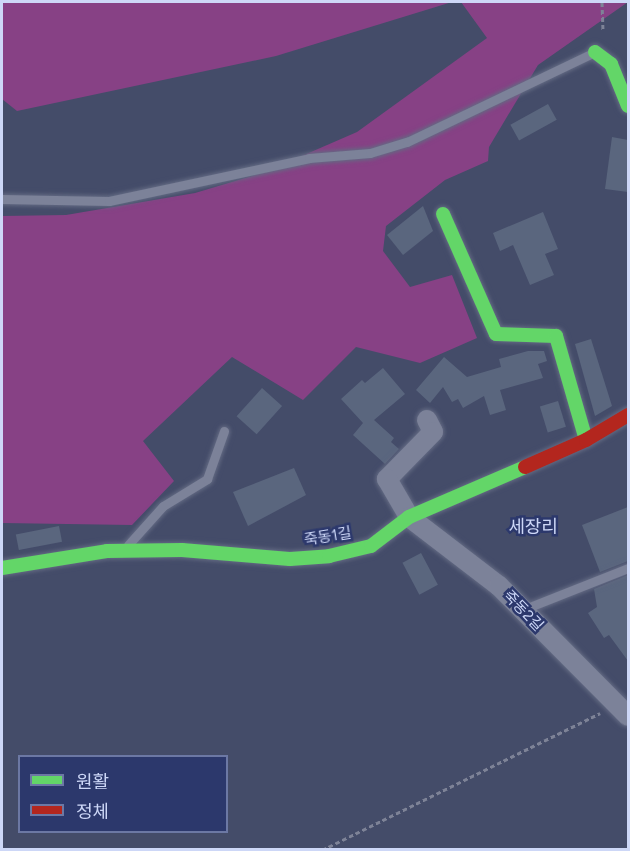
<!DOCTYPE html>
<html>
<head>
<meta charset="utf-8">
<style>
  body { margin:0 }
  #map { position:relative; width:630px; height:851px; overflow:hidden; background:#444c69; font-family:Figtree,"Noto Sans KR",sans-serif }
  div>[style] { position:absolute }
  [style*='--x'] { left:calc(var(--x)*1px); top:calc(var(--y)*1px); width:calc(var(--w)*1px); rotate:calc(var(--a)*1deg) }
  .green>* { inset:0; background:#874185 }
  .building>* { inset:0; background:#5a667e; transform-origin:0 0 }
  .path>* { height:3px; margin-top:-1.5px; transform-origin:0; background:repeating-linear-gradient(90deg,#7e8397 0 4.5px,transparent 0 7.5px) }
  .roads { filter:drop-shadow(0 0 2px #636a83) drop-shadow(0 0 2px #636a83) }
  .lane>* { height:9px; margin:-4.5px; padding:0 4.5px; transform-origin:4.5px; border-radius:4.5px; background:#7c8299 }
  .street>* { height:20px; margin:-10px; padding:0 10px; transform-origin:10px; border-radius:10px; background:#7c8299 }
  .fast>* { height:14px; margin:-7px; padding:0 7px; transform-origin:7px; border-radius:7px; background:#63d668 }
  .jam>* { height:14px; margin:-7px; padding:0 7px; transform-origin:7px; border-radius:7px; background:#b3261e }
  span { translate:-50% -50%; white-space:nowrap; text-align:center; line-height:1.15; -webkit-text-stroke:5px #2c386c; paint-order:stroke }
  .street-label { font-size:15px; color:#cdd7f7 }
  .quarter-label { font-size:18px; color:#cdd7f7 }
  .frame { position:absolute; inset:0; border:3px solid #cdd7f7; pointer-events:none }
  .legend { position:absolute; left:18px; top:755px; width:210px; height:78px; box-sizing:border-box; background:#2c386c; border:2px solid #6c78a4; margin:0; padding:8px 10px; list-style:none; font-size:18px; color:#cdd7f7 }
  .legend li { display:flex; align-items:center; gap:12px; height:30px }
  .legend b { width:30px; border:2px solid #6c78a4 }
</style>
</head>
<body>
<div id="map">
  <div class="green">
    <div style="clip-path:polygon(2px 2px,452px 2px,276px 56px,17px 111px,2px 99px)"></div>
    <div style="clip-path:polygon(461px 2px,628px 2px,538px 65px,489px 147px,488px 161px,445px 180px,386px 226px,383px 251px,410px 287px,452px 275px,477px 338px,420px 363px,356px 347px,303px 400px,232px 357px,143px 441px,174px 481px,132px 525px,2px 523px,2px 216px,66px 215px,195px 193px,265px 172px,357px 132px,487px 38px)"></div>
  </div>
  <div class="building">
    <div style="left:548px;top:104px;width:18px;height:43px;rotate:61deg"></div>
    <div style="clip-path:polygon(612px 137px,628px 140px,628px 192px,605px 189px)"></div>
    <div style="clip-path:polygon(423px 206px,433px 231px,403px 255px,387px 235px)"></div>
    <div style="clip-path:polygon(543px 212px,558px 249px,545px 254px,554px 275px,530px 285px,513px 245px,500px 251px,493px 233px)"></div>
    <div style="clip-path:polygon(591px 339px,612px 406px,595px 416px,575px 344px)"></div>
    <div style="clip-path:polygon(528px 351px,544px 351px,547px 361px,538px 364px,543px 378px,500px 390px,506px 410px,490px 415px,484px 396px,463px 408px,458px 399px,452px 402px,443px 387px,430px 403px,416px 390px,444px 357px,467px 377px,501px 367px,499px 359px)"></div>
    <div style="clip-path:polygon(383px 368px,405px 394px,374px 420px,394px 438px,391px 442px,399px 449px,385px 464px,353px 435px,363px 423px,341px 399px,362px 380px,365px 383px)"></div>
    <div style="left:262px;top:388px;width:27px;height:38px;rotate:42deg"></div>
    <div style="left:558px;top:401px;width:27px;height:19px;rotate:73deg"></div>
    <div style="clip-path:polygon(294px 468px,306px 495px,248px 526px,233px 492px)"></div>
    <div style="clip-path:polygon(628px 507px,628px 561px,600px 572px,582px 525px)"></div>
    <div style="left:59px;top:526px;width:16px;height:44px;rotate:79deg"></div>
    <div style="left:421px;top:553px;width:36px;height:21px;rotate:62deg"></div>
    <div style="clip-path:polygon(628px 575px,628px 661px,609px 635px,604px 638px,588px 613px,597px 607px,594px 589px)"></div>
  </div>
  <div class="path">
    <div style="--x:602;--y:2;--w:29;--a:88"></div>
    <div style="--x:322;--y:850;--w:310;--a:-26.2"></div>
  </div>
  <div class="roads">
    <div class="lane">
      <div style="--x:2;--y:199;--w:107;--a:1.1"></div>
      <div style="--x:109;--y:201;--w:205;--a:-12.1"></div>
      <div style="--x:309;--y:158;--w:61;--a:-4.7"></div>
      <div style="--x:370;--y:153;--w:39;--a:-17"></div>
      <div style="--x:407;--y:142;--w:206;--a:-25.6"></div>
      <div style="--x:128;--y:545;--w:52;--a:-48.1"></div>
      <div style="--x:163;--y:506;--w:52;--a:-31.5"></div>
      <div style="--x:207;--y:479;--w:51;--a:-70.5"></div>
      <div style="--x:522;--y:610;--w:114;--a:-21.6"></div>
    </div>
    <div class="street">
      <div style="--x:427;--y:420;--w:13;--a:63"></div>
      <div style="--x:433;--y:432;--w:66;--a:134.4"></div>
      <div style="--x:387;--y:479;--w:44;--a:59.9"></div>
      <div style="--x:409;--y:517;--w:113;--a:37.5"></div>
      <div style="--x:499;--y:586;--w:183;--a:45.2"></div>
    </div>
    <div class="fast">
      <div style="--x:595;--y:52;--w:20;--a:37"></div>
      <div style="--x:611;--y:64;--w:45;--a:68"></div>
      <div style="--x:443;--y:214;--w:131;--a:66.2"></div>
      <div style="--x:496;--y:334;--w:60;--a:1.9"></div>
      <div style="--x:556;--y:336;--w:108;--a:73.9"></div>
      <div style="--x:2;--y:568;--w:106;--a:-9.2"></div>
      <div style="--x:107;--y:551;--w:75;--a:-0.8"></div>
      <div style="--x:182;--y:550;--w:108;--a:4.8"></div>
      <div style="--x:290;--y:559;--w:39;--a:-4"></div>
      <div style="--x:329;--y:556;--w:43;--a:-13.4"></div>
      <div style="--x:371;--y:546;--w:48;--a:-37.3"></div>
      <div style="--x:409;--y:517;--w:126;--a:-23.3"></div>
    </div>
    <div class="jam">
      <div style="--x:525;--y:467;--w:67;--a:-23.9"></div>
      <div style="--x:586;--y:440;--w:49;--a:-30.8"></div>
    </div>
  </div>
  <div class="street-label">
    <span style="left:328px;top:537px;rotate:-9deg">죽동1길</span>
    <span style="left:523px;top:611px;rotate:46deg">죽동2길</span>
  </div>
  <div class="quarter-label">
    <span style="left:533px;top:527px">세장리</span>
  </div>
  <div class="frame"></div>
  <ul class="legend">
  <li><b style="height:8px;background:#63d668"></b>원활</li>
  <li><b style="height:8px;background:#b3261e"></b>정체</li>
  </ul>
</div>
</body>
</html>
